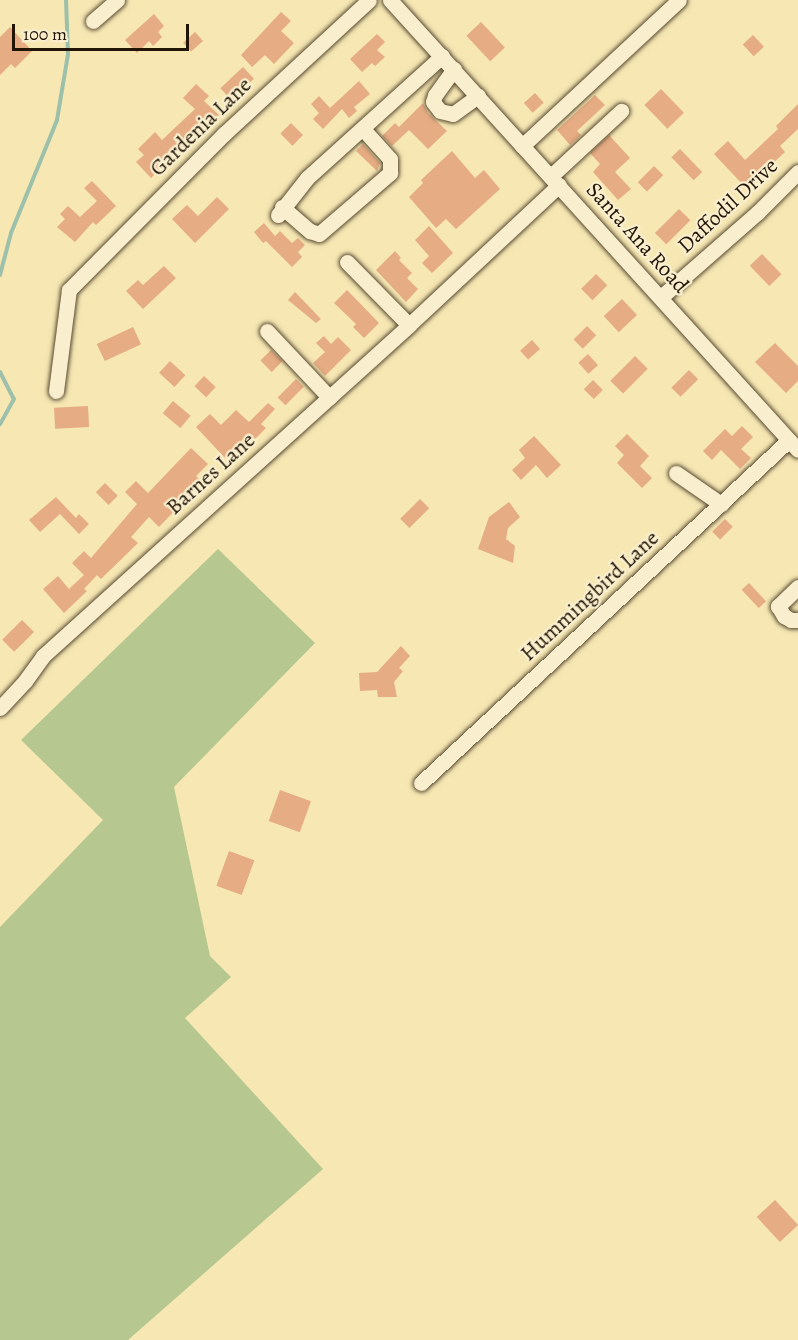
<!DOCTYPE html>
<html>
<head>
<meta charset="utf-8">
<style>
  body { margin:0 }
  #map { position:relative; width:798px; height:1340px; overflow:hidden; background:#f6e7b3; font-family:Alegreya,serif }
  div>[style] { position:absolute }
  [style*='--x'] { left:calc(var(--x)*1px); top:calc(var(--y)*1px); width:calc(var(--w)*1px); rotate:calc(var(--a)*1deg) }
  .green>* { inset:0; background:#b7c790 }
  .stream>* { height:4px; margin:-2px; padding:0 2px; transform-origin:2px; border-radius:2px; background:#9dc0ab }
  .building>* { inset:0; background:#e6ac83; transform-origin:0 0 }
  .roads { filter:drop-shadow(0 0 2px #584a31) drop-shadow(0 0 2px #584a31) }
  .minor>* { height:15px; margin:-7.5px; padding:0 7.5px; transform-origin:7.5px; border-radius:7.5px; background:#f9efce }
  span { translate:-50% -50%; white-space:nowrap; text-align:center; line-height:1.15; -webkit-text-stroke:4.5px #f9efce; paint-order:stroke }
  .street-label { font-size:22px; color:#231506 }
  .scale { position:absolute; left:12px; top:24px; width:177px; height:27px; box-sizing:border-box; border:3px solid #231506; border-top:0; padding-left:8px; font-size:18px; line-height:21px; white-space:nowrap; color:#231506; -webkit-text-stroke:4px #f9efce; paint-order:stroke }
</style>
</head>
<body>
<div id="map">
  <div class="green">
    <div style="clip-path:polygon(218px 549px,315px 643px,174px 787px,210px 956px,231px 977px,185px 1018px,323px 1169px,128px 1340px,0 1340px,0 927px,103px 820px,21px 740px)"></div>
  </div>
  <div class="stream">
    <div style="--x:0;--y:275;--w:43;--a:-75.3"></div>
    <div style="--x:11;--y:233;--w:122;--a:-67.8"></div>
    <div style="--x:57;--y:120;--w:67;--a:-80.5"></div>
    <div style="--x:68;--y:54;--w:54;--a:-92.1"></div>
    <div style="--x:0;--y:372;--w:30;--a:63"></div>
    <div style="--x:14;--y:399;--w:29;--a:119"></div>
  </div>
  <div class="building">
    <div style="clip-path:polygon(281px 12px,291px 21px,281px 31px,294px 43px,274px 64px,265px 55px,252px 67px,241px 55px)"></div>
    <div style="clip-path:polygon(154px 14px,164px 26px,158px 32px,162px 37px,153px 46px,149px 41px,137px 53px,125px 40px)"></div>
    <div style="left:481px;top:22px;width:35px;height:20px;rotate:47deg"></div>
    <div style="clip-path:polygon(10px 27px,32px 51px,15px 68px,11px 64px,0 75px,0 37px)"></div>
    <div style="left:195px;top:32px;width:12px;height:16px;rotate:48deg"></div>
    <div style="clip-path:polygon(377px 34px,385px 42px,377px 50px,385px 57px,375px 66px,372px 63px,362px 72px,350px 59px)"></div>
    <div style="left:753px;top:35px;width:16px;height:14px;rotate:47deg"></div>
    <div style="left:243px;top:67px;width:16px;height:31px;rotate:47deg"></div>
    <div style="clip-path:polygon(359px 81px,370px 94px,354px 107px,357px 111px,349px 118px,342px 109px,323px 129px,313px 119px,319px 113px,311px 104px,319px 96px,330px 108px)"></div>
    <div style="clip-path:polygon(196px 84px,209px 96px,204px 101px,219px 115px,179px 150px,175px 146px,162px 160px,165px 164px,151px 178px,136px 162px,144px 155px,138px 149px,155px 132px,162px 140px,195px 109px,183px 98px)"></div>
    <div style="left:661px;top:89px;width:33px;height:23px;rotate:46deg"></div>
    <div style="left:535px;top:93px;width:13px;height:15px;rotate:48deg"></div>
    <div style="clip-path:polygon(595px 95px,605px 105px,577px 131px,581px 135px,570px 145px,557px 130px)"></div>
    <div style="clip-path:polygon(423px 103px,428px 113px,447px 131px,428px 149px,409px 130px,392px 146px,382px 136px,395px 123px,399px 127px)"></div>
    <div style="clip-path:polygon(798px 104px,798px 129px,780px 146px,785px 152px,746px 188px,714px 154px,728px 141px,745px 160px,778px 129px,776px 126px)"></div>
    <div style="left:291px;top:123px;width:17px;height:15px;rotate:45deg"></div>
    <div style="clip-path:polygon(609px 135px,630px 158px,615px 172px,631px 189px,618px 200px,593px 172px,600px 164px,590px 153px)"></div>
    <div style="clip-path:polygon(363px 144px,380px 163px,377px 171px,356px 151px)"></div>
    <div style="left:680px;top:149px;width:32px;height:12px;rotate:46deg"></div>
    <div style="clip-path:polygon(452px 151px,475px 178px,484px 170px,500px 189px,456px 229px,446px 219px,436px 228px,409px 197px,423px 183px,421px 180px)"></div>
    <div style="left:654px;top:166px;width:13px;height:23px;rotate:45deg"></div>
    <div style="clip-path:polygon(92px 181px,116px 206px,96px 225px,93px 222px,75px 242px,57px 227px,65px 219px,60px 214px,68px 206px,80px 217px,97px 201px,84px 188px)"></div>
    <div style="clip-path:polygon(217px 197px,229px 209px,195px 243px,172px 219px,187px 205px,198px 216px)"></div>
    <div style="left:679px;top:209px;width:16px;height:34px;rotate:45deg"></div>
    <div style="clip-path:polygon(264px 223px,275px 236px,280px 231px,292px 243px,298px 238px,305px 245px,298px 252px,302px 257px,292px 267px,266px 241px,263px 243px,254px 232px)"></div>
    <div style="clip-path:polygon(429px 226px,453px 253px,432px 273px,422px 263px,429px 256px,415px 240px)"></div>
    <div style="clip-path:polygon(395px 251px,401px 258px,399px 260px,412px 273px,407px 278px,418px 289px,406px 302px,376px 270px)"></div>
    <div style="left:762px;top:254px;width:28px;height:17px;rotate:46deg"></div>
    <div style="clip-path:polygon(164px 266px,176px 278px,143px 309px,126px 291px,138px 280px,143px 285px)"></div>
    <div style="left:596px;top:274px;width:16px;height:21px;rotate:45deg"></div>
    <div style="clip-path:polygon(347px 290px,379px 323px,364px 338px,353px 327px,356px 324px,334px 303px)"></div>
    <div style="clip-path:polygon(295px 292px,321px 319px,316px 323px,288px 300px)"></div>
    <div style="left:622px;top:299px;width:22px;height:25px;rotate:47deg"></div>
    <div style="left:587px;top:326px;width:13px;height:19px;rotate:45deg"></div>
    <div style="left:133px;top:327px;width:19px;height:40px;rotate:65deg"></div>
    <div style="clip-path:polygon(324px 336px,331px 344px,338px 337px,351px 350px,325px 376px,313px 363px,325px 352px,316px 343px)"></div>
    <div style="left:532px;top:340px;width:12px;height:16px;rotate:48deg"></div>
    <div style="clip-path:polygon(775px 343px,798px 366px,798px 381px,786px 393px,755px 362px)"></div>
    <div style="left:271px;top:350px;width:16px;height:15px;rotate:45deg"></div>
    <div style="left:588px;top:354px;width:15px;height:13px;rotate:48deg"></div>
    <div style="left:635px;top:356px;width:18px;height:35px;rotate:45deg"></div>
    <div style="left:170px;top:361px;width:21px;height:16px;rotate:43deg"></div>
    <div style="left:689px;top:370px;width:13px;height:25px;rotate:45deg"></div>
    <div style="left:204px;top:376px;width:16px;height:14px;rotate:43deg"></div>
    <div style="left:296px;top:379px;width:11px;height:26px;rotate:45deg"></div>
    <div style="left:593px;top:380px;width:14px;height:13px;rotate:45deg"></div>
    <div style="left:173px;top:401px;width:23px;height:16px;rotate:40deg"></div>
    <div style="clip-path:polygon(268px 403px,275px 409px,261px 424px,266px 428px,255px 439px,249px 433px,225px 458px,196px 427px,210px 414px,221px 425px,236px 410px,249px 422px)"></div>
    <div style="left:88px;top:406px;width:21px;height:34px;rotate:87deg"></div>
    <div style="clip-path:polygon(742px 426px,753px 437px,741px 449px,751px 458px,740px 469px,721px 450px,712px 460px,703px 451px,725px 429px,732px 436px)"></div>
    <div style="clip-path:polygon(627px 434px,649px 456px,640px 466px,652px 478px,642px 488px,617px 463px,624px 455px,615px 446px)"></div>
    <div style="clip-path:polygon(534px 436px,561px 465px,547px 478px,536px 465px,521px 480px,512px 470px,525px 458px,519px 450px)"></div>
    <div style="clip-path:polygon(191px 448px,208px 464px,196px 476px,202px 482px,159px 527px,149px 517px,131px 537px,138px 543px,101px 579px,97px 575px,84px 589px,87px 591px,64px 613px,43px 589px,58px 576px,69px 589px,84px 575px,72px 563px,84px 551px,91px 558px,137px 504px,125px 492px,136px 481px,148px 493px)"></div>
    <div style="left:105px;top:483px;width:18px;height:13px;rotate:45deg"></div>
    <div style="clip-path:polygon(56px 497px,76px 518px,79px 514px,89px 524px,79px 534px,60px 514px,40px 532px,29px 520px)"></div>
    <div style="left:420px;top:499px;width:13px;height:28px;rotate:45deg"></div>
    <div style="clip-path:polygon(509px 502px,520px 517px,508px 528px,506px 539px,515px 546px,513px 563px,478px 549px,489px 517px)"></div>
    <div style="left:725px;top:519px;width:11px;height:18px;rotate:45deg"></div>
    <div style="left:749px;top:583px;width:25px;height:10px;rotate:47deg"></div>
    <div style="left:22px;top:620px;width:17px;height:28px;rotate:45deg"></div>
    <div style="clip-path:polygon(401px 646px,410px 656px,399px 668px,403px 671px,394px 682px,397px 697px,378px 697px,377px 690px,360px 691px,359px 673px,377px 672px)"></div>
    <div style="left:280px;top:790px;width:33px;height:33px;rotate:20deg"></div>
    <div style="left:229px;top:851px;width:27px;height:37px;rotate:20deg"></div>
    <div style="left:775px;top:1200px;width:34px;height:25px;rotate:47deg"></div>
  </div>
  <div class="roads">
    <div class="minor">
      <div style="--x:390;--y:0;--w:607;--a:47.8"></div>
      <div style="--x:93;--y:21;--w:32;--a:-41"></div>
      <div style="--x:454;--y:69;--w:32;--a:126"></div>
      <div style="--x:435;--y:95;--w:7;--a:106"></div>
      <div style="--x:433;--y:102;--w:11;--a:52"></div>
      <div style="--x:440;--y:111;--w:13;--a:13"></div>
      <div style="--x:453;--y:114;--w:31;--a:-36"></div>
      <div style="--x:522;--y:146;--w:214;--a:-42.9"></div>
      <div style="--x:551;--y:176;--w:96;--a:-42.9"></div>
      <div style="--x:282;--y:207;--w:37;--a:41"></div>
      <div style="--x:310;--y:231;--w:9;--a:18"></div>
      <div style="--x:319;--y:234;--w:94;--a:-40.7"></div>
      <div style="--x:390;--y:173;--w:14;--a:-90"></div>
      <div style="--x:390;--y:159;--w:40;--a:-132"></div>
      <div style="--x:278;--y:215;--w:47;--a:-51.9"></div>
      <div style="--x:307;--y:178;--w:182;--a:-42.1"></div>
      <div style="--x:347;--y:262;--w:88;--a:45.5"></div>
      <div style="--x:661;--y:297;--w:128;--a:-41.2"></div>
      <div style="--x:757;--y:213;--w:58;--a:-45"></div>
      <div style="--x:267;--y:331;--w:91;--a:46.8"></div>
      <div style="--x:56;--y:391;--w:102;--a:-82.7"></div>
      <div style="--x:69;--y:290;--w:220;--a:-45.2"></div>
      <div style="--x:224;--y:134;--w:197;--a:-42.7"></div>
      <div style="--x:676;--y:473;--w:55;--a:34.6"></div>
      <div style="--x:798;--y:587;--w:28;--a:136"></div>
      <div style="--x:778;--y:606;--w:12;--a:59"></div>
      <div style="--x:784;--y:616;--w:8;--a:30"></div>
      <div style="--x:791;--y:620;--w:7;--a:0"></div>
      <div style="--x:0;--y:708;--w:37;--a:-47"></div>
      <div style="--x:25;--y:681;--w:31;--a:-54"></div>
      <div style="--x:43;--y:656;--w:493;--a:-42.1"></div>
      <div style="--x:409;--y:325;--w:205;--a:-43"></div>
      <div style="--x:421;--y:783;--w:503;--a:-42.99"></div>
    </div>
  </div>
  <div class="street-label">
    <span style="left:201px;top:127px;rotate:-44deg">Gardenia Lane</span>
    <span style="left:728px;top:206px;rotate:-43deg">Daffodil Drive</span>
    <span style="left:637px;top:238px;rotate:48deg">Santa Ana Road</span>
    <span style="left:211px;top:474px;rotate:-42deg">Barnes Lane</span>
    <span style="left:590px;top:596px;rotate:-43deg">Hummingbird Lane</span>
  </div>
  <div class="scale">100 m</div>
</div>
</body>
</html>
